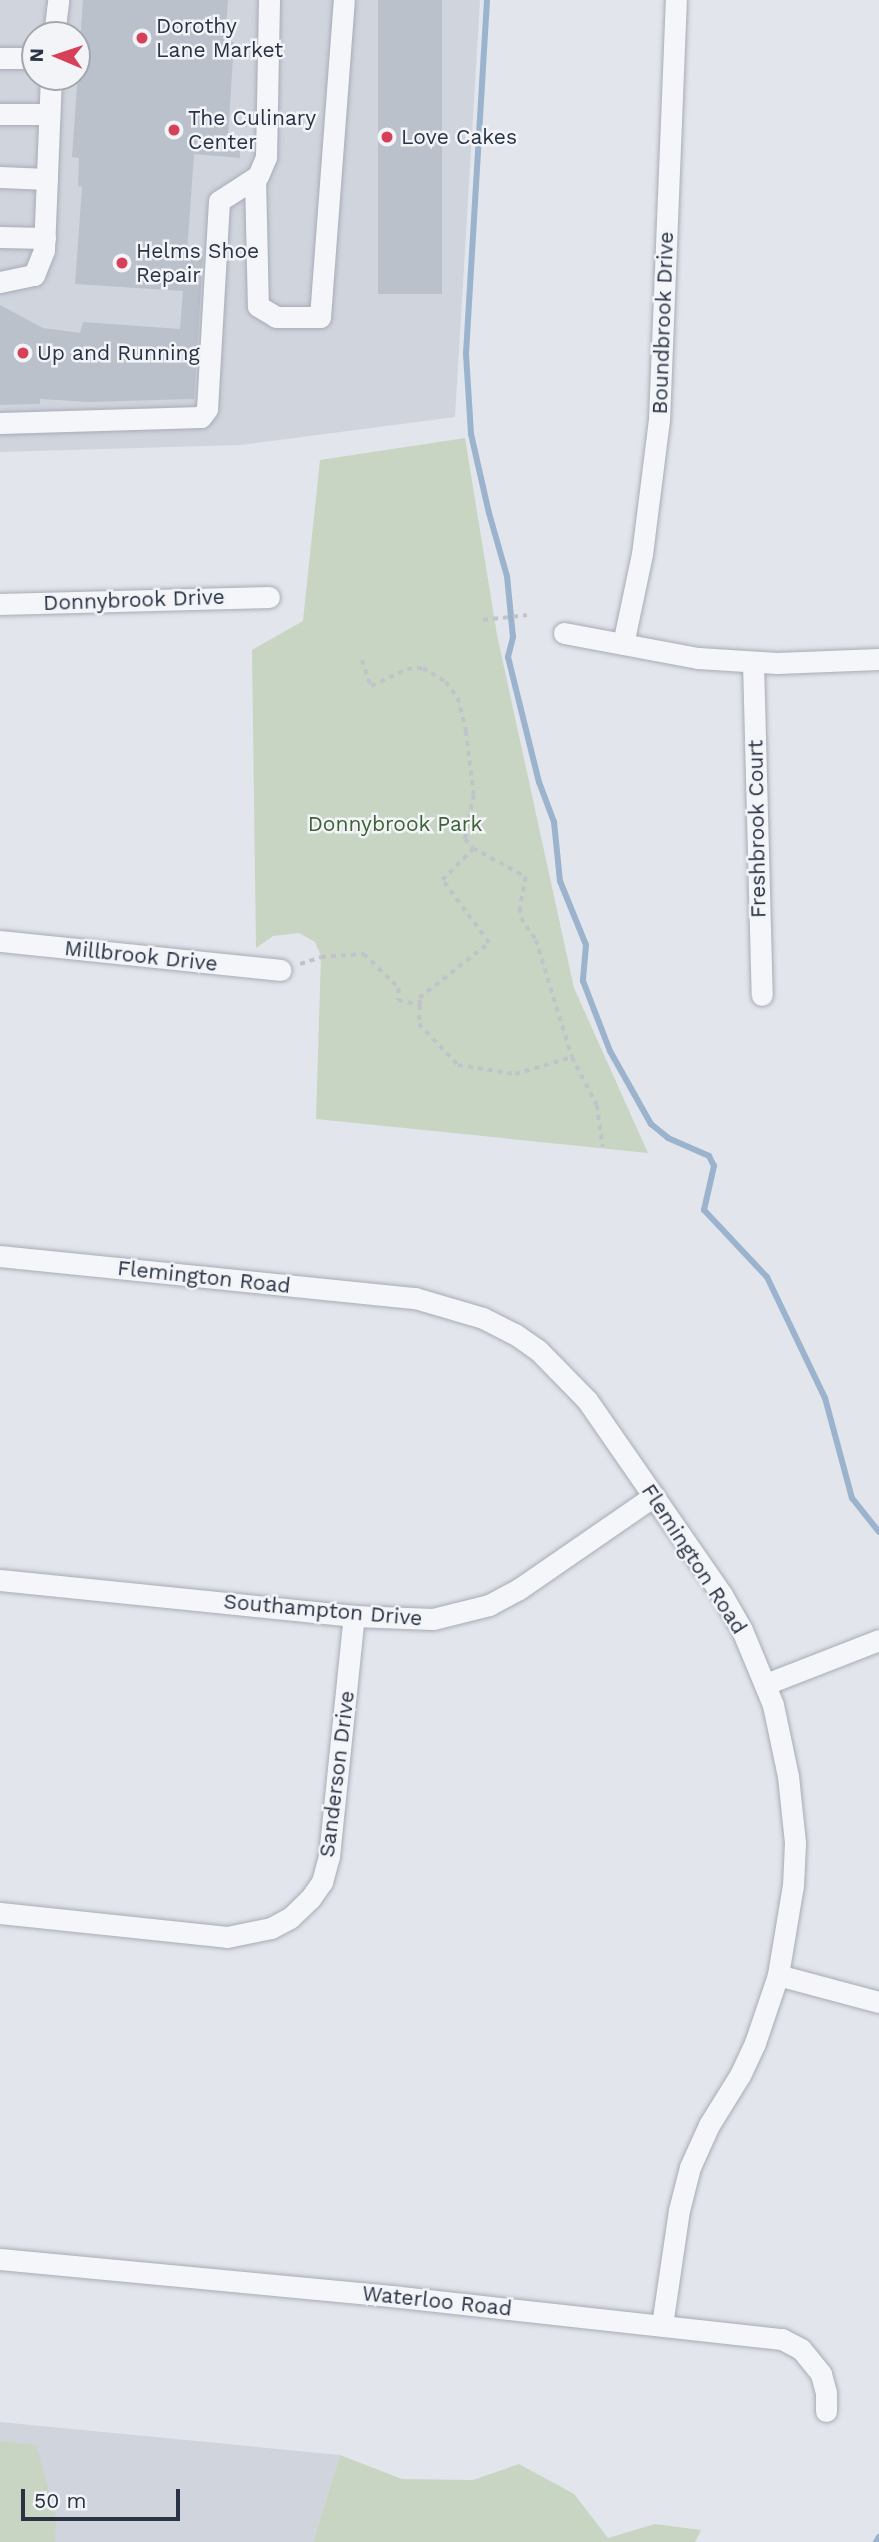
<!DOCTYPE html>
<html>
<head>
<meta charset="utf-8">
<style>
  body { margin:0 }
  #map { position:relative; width:879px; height:2542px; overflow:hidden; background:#e2e5eb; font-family:"Work Sans",sans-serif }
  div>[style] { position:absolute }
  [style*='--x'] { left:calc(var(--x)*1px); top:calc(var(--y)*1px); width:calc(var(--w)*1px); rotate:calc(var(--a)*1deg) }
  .built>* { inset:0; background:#d0d4dd }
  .green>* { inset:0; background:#c7d5c2 }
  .stream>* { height:6px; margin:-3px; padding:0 3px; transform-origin:3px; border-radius:3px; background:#9bb3cd }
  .building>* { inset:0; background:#bbc1cb; transform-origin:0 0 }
  .path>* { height:3.5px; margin-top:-1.75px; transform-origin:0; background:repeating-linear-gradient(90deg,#c0c3ca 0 5px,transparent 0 10px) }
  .roads { filter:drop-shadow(0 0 2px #a7acb6) drop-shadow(0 0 2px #a7acb6) }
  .minor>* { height:21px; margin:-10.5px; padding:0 10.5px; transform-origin:10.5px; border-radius:10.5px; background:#f5f6f9 }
  .dots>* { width:19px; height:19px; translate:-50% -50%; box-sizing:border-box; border:4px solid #f2f4f8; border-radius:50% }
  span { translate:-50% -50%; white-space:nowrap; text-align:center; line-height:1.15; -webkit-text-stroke:5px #f2f4f8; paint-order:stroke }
  .poi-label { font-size:21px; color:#293344 }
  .left { translate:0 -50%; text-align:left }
  .street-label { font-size:21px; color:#293344 }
  .park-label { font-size:21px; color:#3e6135 }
  .north { position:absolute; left:21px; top:21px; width:70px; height:70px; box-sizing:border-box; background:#f2f4f8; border:2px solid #a2a7b0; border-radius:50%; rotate:272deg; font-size:19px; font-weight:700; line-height:28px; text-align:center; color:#293344 }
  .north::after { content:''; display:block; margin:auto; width:24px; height:32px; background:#d64058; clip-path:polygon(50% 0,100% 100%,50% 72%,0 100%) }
  .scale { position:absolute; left:21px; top:2489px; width:159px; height:32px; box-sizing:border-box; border:4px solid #293344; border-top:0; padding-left:9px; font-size:21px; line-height:24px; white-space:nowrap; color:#293344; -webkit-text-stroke:5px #f2f4f8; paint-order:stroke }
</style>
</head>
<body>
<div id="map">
  <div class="built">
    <div style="clip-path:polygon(evenodd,0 0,480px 0,455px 417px,241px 445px,0 452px,0 0,35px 35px,77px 35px,77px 77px,35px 77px,35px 35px)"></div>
    <div style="clip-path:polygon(0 2422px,340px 2455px,313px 2542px,0 2542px)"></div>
  </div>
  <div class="green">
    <div style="clip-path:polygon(465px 438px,497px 635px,574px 988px,648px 1153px,316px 1119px,321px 956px,315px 942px,299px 933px,273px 936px,256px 948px,252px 650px,303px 621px,320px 460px)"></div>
    <div style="clip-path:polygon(0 2441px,36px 2445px,56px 2517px,55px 2542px,0 2542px)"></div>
    <div style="clip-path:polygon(340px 2455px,402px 2479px,473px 2480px,519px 2464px,574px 2494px,608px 2538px,655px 2524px,701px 2530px,695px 2542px,313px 2542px)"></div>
  </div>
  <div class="stream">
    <div style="--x:487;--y:0;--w:355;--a:93.4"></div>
    <div style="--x:466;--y:354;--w:80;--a:86.4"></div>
    <div style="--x:471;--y:434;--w:81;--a:77.2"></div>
    <div style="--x:489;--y:513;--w:66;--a:74.1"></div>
    <div style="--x:507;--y:576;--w:61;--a:84.4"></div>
    <div style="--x:513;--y:637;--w:21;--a:104"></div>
    <div style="--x:508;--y:657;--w:129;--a:76.1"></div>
    <div style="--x:539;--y:782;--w:43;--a:69.4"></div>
    <div style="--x:554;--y:822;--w:59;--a:84.2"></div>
    <div style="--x:560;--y:881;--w:69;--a:67.9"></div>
    <div style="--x:586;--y:945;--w:36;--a:95"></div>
    <div style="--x:583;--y:981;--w:75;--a:68.9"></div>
    <div style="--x:610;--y:1051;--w:84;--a:60.7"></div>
    <div style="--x:651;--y:1124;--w:22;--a:39"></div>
    <div style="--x:668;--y:1138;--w:45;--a:23.7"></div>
    <div style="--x:709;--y:1156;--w:11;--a:63"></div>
    <div style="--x:714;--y:1166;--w:45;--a:102.8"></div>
    <div style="--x:704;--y:1210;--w:92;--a:46.8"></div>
    <div style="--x:767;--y:1277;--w:134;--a:64.4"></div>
    <div style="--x:825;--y:1398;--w:104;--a:74.9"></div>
    <div style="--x:852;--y:1498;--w:43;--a:51.5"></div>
    <div style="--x:876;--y:2542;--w:6;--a:-59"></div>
  </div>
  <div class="building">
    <div style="clip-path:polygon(83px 0,228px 0,225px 42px,234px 42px,228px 137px,240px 137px,240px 158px,194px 154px,187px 254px,203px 256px,194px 399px,89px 402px,40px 399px,40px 404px,0 405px,0 305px,43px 328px,80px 333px,83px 322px,180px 329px,183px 291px,75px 284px,82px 187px,78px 186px,79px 158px,72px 157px)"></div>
    <div style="left:378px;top:0;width:64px;height:294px"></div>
  </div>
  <div class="path">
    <div style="--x:483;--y:620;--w:44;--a:-6.5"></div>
    <div style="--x:362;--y:660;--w:28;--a:71"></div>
    <div style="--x:371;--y:686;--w:40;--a:-25"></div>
    <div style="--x:407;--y:669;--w:16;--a:-4"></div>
    <div style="--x:423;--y:668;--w:27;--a:31"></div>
    <div style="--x:446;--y:682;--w:20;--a:53"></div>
    <div style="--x:458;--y:698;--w:34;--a:76"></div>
    <div style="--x:466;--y:731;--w:64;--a:82.9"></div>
    <div style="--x:474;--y:795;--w:45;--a:101.6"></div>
    <div style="--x:465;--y:839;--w:12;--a:48"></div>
    <div style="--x:473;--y:848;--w:60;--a:28.7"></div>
    <div style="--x:526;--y:877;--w:32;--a:101"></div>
    <div style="--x:520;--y:908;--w:10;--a:84"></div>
    <div style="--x:521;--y:918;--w:27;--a:56"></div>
    <div style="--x:536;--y:940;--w:122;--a:72.9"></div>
    <div style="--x:300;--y:964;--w:22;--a:-18"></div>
    <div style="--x:321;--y:957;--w:43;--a:-4"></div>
    <div style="--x:364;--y:954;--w:49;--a:44.2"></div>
    <div style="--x:399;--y:988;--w:12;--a:95"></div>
    <div style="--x:398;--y:1000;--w:23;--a:13"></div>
    <div style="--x:420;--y:1005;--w:19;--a:93"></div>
    <div style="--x:419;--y:1024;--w:57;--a:46.4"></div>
    <div style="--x:458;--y:1065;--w:58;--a:9"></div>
    <div style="--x:515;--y:1074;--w:59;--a:-16.6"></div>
    <div style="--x:572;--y:1057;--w:54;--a:62.5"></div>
    <div style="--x:597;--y:1105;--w:42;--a:81.9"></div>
    <div style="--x:420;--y:1005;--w:7;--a:-98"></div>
    <div style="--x:419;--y:998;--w:89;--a:-38.2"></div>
    <div style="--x:489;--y:943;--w:79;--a:-126.7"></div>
    <div style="--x:442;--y:880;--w:44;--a:-45"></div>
  </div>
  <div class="roads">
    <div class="minor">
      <div style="--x:54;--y:35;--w:35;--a:-83"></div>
      <div style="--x:0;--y:58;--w:35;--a:0"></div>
      <div style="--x:0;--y:114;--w:49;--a:0"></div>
      <div style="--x:0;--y:177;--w:47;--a:2.4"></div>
      <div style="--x:255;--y:178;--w:128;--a:88.7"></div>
      <div style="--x:258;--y:306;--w:21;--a:31"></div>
      <div style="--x:276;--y:317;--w:44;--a:0"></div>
      <div style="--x:320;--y:317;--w:318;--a:-85.7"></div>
      <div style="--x:0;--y:237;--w:45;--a:1.3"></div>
      <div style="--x:0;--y:282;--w:35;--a:-12"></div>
      <div style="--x:34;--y:275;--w:27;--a:-68"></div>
      <div style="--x:44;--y:250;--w:173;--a:-87.7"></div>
      <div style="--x:0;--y:423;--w:201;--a:-1.7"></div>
      <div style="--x:201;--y:417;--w:10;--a:-53"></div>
      <div style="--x:207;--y:409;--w:208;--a:-86.7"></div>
      <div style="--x:219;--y:201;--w:46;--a:-32.7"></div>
      <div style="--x:258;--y:176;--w:21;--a:-67"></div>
      <div style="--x:266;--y:157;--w:157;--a:-88.9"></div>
      <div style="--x:0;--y:604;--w:269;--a:-1.5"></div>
      <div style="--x:564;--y:633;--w:136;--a:10.6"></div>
      <div style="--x:698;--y:658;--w:79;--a:3.6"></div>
      <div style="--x:777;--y:663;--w:102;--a:-2.2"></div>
      <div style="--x:623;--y:644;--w:92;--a:-78.1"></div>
      <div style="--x:642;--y:554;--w:135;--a:-82.8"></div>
      <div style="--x:659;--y:420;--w:420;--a:-87.7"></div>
      <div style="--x:753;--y:662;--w:333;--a:88.5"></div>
      <div style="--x:0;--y:941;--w:282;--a:5.9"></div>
      <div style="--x:0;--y:1256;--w:417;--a:5.8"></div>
      <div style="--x:415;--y:1298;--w:71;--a:16.4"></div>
      <div style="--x:483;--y:1318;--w:36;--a:27"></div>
      <div style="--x:515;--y:1334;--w:28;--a:35"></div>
      <div style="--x:538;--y:1350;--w:70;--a:45.6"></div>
      <div style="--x:587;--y:1400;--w:237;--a:55.3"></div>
      <div style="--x:722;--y:1595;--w:40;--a:60.3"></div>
      <div style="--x:742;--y:1630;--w:81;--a:67.5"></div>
      <div style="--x:773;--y:1705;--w:73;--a:78.1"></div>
      <div style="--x:788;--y:1776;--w:67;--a:84"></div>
      <div style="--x:795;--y:1843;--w:42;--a:92.7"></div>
      <div style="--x:793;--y:1885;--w:91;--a:99.5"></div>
      <div style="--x:778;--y:1975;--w:72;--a:108.7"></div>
      <div style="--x:755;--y:2043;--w:35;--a:115"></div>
      <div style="--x:740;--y:2075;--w:59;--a:121.8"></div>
      <div style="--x:709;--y:2125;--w:46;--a:114.3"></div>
      <div style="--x:690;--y:2167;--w:44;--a:104.3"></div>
      <div style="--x:679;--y:2210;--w:116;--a:98.4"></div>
      <div style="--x:0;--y:1580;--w:356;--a:5.8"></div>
      <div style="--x:354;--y:1616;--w:79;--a:2.2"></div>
      <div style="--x:433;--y:1619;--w:58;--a:-14"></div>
      <div style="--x:489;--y:1605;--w:34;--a:-28"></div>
      <div style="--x:519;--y:1589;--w:164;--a:-34.6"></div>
      <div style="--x:766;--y:1684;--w:121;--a:-21.3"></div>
      <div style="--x:0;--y:1913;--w:228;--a:6"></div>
      <div style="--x:227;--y:1937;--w:45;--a:-11.6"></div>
      <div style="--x:271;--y:1928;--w:21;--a:-28"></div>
      <div style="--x:290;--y:1918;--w:28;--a:-44"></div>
      <div style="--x:310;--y:1899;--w:21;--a:-55"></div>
      <div style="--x:322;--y:1882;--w:27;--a:-75"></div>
      <div style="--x:329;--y:1856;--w:241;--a:-84.1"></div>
      <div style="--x:778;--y:1975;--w:105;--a:15"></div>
      <div style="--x:0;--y:2259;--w:393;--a:5.4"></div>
      <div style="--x:391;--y:2296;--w:393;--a:6.3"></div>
      <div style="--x:782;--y:2339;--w:21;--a:28"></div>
      <div style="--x:801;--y:2349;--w:32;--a:51"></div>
      <div style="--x:821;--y:2374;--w:20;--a:75"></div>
      <div style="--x:826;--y:2393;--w:18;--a:90"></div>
    </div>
  </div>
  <div class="dots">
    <div style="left:142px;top:38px;background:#d64058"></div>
    <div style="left:174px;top:130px;background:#d64058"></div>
    <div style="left:387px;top:137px;background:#d64058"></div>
    <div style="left:122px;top:263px;background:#d64058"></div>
    <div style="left:23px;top:353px;background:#d64058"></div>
  </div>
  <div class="poi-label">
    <span class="left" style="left:156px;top:38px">Dorothy<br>Lane Market</span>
    <span class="left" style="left:188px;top:130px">The Culinary<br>Center</span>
    <span class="left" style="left:401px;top:137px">Love Cakes</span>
    <span class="left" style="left:136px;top:263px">Helms Shoe<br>Repair</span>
    <span class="left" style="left:37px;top:353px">Up and Running</span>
  </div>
  <div class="street-label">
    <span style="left:663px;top:323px;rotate:-88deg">Boundbrook Drive</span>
    <span style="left:134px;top:600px;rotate:-2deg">Donnybrook Drive</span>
    <span style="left:757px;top:829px;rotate:-91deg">Freshbrook Court</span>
    <span style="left:141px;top:956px;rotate:6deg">Millbrook Drive</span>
    <span style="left:204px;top:1277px;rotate:6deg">Flemington Road</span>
    <span style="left:694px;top:1559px;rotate:57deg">Flemington Road</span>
    <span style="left:323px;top:1610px;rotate:5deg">Southampton Drive</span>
    <span style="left:337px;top:1774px;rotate:-83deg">Sanderson Drive</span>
    <span style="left:437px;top:2301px;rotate:6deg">Waterloo Road</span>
  </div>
  <div class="park-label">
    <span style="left:395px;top:824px">Donnybrook Park</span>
  </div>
  <div class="north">N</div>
  <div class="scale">50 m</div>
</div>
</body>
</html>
